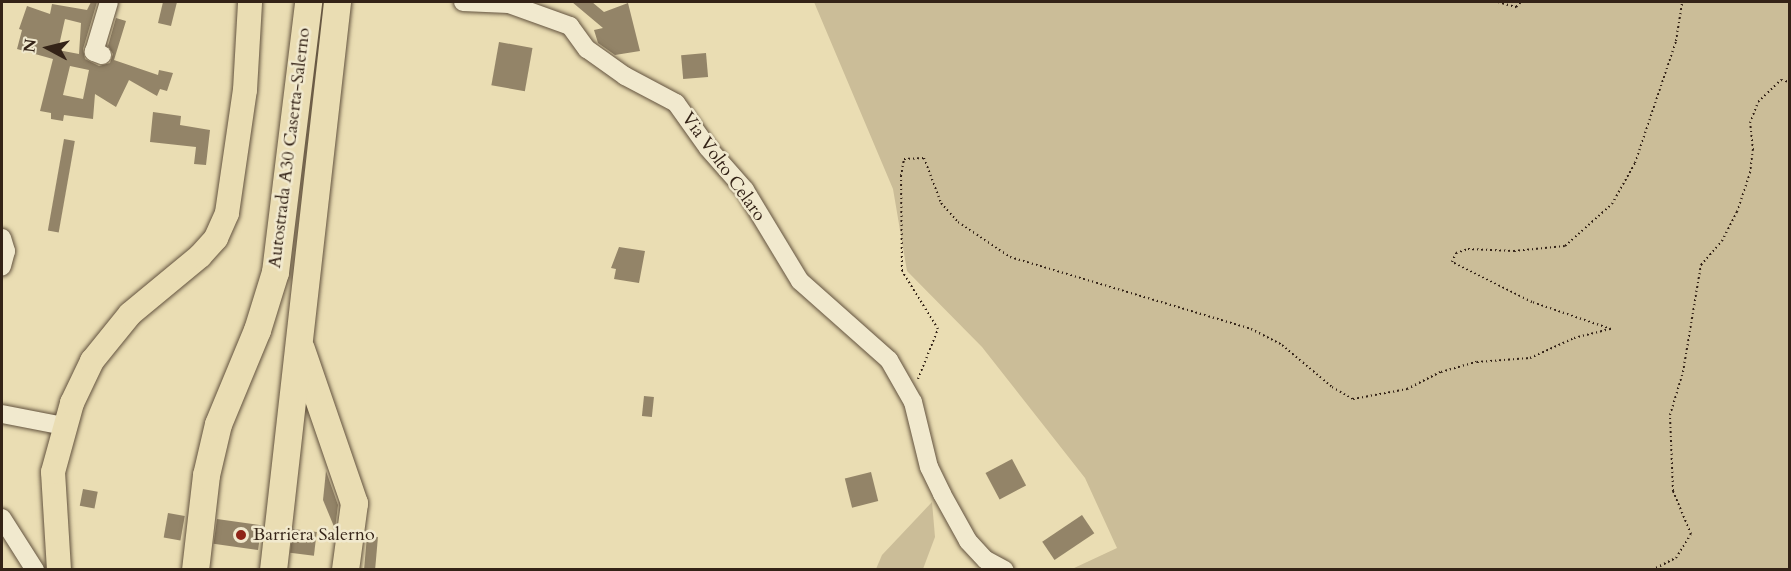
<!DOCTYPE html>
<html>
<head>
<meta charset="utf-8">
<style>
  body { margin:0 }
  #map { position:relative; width:1791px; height:571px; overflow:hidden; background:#eaddb3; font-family:Cardo,serif }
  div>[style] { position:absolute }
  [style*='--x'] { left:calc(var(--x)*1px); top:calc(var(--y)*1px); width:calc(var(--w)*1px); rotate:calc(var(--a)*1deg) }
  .green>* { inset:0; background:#cbbd98 }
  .building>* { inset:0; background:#938468; transform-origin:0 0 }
  .path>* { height:2px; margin-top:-1px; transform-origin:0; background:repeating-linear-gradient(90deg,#342317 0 1.5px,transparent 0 4.5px) }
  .roads { filter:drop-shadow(0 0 2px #62523e) drop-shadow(0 0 2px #62523e) }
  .minor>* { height:18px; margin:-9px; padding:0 9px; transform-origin:9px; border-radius:9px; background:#f1e9ce }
  .major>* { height:24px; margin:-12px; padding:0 12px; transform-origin:12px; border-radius:12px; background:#eaddb3 }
  .highway>* { height:27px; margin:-13.5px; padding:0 13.5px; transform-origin:13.5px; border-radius:13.5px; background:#eaddb3 }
  .dots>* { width:16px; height:16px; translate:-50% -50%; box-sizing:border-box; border:3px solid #f1e9ce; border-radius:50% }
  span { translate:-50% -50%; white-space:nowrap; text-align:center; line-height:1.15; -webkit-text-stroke:5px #f1e9ce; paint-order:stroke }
  .street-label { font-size:18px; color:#342317 }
  .poi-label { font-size:18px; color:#342317 }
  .left { translate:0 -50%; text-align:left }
  .frame { position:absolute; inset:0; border:3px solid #342317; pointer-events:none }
  .north { position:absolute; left:18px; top:18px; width:60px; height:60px; -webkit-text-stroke:4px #f1e9ce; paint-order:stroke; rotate:277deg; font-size:16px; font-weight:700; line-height:24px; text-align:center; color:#342317 }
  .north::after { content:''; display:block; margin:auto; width:21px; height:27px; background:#342317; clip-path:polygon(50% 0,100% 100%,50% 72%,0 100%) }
</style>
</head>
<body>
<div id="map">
  <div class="green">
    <div style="clip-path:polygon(814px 2px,1789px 2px,1789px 569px,1072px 569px,1117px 548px,1085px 478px,982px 347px,907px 271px,893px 189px)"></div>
    <div style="clip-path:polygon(932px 502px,935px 537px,923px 569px,876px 569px,882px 555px)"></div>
  </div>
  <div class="building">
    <div style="clip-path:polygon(evenodd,91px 2px,97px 2px,83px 49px,85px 59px,99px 66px,110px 63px,113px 54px,108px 46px,116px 18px,126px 21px,114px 60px,158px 75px,159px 70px,173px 73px,167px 91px,160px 89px,157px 96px,129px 80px,116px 107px,95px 94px,93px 119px,64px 115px,63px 121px,51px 119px,51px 113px,40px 111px,53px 59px,17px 49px,22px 30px,19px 29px,27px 6px,50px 14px,52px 4px,87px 10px,91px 2px,65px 19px,81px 23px,79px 54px,58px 50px,65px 19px,91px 2px,70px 66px,89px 70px,83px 99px,63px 95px,70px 66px)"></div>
    <div style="clip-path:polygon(163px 2px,177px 2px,171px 26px,158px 23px)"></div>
    <div style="clip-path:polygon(572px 2px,592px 2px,604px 12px,628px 3px,640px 51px,615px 55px,598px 43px,594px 30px,603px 28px)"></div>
    <div style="left:499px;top:42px;width:34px;height:44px;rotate:10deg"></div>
    <div style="left:706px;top:53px;width:24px;height:25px;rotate:85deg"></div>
    <div style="clip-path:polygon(153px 112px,181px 116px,180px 125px,210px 130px,206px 165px,194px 164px,196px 147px,150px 142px)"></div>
    <div style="left:64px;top:139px;width:11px;height:93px;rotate:10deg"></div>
    <div style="clip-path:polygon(619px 247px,645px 251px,639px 283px,614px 279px,616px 269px,611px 268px)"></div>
    <div style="left:644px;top:396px;width:10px;height:20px;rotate:6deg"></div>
    <div style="left:1012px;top:459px;width:30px;height:30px;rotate:62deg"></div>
    <div style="clip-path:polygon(326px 471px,338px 505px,335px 529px,323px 500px)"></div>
    <div style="left:871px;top:472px;width:30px;height:27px;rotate:76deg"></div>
    <div style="left:83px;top:489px;width:15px;height:17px;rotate:11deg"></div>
    <div style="left:168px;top:513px;width:17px;height:25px;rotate:10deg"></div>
    <div style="left:1082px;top:515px;width:22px;height:48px;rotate:56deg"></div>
    <div style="left:217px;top:519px;width:45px;height:25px;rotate:8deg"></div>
    <div style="left:293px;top:529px;width:24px;height:24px;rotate:7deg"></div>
    <div style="left:367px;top:536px;width:11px;height:34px;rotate:5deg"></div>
  </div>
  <div class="path">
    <div style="--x:1498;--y:2;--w:19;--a:16"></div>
    <div style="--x:1516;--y:7;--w:7;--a:-45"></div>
    <div style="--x:918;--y:379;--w:54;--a:-68.2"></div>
    <div style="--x:938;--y:329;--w:68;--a:-121.8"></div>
    <div style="--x:902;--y:271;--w:95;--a:-90.6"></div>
    <div style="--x:901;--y:176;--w:17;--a:-80"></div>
    <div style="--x:904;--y:159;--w:20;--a:-3"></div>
    <div style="--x:924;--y:158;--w:48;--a:69.3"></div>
    <div style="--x:941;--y:203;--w:25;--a:48"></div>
    <div style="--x:958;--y:222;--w:63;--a:33.9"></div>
    <div style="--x:1010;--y:257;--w:252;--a:16.6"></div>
    <div style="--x:1251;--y:329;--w:35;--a:27"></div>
    <div style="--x:1282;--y:345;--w:65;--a:40"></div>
    <div style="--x:1332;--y:387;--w:24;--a:30"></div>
    <div style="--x:1353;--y:399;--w:55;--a:-10.5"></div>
    <div style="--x:1407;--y:389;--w:38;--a:-27"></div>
    <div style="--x:1441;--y:372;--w:37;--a:-16"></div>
    <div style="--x:1477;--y:362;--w:53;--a:-4.3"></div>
    <div style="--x:1530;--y:358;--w:48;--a:-24.4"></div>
    <div style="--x:1574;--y:338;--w:38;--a:-14"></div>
    <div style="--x:1611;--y:329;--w:83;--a:-161.1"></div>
    <div style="--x:1532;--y:302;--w:89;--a:-153.4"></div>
    <div style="--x:1452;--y:262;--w:10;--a:-66"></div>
    <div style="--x:1456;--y:253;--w:13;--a:-18"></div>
    <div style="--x:1468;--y:249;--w:46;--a:2.5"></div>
    <div style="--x:1514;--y:251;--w:51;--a:-5.6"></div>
    <div style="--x:1565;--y:246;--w:63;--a:-41.8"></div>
    <div style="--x:1612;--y:204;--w:47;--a:-60.7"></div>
    <div style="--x:1635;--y:163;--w:129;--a:-71.4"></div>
    <div style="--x:1676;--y:41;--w:39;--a:-81"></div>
    <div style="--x:1652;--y:570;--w:27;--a:-27"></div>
    <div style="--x:1676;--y:558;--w:28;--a:-58"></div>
    <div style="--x:1691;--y:534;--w:47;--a:-112.7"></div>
    <div style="--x:1673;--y:491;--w:76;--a:-92.3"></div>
    <div style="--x:1670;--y:415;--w:45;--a:-73.2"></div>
    <div style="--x:1683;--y:372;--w:109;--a:-80.5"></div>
    <div style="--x:1701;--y:265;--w:32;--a:-49"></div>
    <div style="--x:1722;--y:241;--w:33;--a:-63"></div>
    <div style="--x:1737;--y:212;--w:41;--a:-71.6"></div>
    <div style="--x:1750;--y:173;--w:23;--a:-83"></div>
    <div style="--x:1753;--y:150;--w:27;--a:-96"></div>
    <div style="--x:1750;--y:123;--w:22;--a:-69"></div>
    <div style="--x:1758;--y:102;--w:32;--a:-44"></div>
    <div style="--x:1781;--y:80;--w:9;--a:13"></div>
  </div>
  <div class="roads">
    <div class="minor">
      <div style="--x:463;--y:2;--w:46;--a:2.5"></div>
      <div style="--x:509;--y:4;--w:65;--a:19.8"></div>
      <div style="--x:570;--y:26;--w:29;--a:54"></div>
      <div style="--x:587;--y:49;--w:47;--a:35.4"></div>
      <div style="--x:625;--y:76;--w:58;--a:27.9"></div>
      <div style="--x:676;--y:103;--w:55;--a:54.6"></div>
      <div style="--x:708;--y:148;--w:56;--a:48.6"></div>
      <div style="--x:745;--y:190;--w:106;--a:58.9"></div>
      <div style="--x:800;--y:281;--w:119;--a:41.6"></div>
      <div style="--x:889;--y:360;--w:48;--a:60.3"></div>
      <div style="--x:913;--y:402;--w:67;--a:76.2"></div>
      <div style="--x:929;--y:467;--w:30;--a:64"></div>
      <div style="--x:942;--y:494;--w:54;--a:61"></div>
      <div style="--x:968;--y:541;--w:26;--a:47"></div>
      <div style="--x:986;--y:560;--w:21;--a:28"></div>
      <div style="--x:102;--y:55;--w:9;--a:-159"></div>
      <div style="--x:94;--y:52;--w:52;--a:-73.3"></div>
      <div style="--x:2;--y:238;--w:14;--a:73"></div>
      <div style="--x:6;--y:251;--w:16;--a:105"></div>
      <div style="--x:2;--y:414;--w:63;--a:11"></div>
      <div style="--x:2;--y:518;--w:62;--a:57.6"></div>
    </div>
    <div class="major">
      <div style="--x:59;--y:570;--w:98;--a:-93.5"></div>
      <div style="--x:53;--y:472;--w:72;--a:-74.6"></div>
      <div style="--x:72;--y:403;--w:47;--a:-64.5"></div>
      <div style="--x:92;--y:361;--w:60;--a:-51"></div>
      <div style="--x:130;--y:314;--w:91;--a:-39.6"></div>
      <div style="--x:200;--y:256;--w:24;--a:-48"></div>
      <div style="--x:216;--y:238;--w:27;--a:-66"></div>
      <div style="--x:227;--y:213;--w:124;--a:-81.7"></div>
      <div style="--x:245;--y:90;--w:88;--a:-86.7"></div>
    </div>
    <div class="highway">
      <div style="--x:301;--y:349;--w:163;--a:71"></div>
      <div style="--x:354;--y:503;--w:68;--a:97.7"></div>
      <div style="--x:195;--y:570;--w:96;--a:-83.4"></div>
      <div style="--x:206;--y:475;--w:52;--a:-76.8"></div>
      <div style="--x:218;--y:424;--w:102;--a:-67.5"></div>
      <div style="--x:257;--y:330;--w:61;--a:-72.8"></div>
      <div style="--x:275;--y:272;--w:272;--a:-83"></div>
      <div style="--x:273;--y:570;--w:572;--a:-83.57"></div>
    </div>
  </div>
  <div class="dots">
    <div style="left:241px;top:535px;background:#8f2418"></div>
  </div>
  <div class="street-label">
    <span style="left:290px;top:148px;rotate:-83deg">Autostrada A30 Caserta-Salerno</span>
    <span style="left:723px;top:167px;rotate:54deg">Via Volto Celaro</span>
  </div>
  <div class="poi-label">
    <span class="left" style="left:253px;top:535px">Barriera Salerno</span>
  </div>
  <div class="frame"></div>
  <div class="north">N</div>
</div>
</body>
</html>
